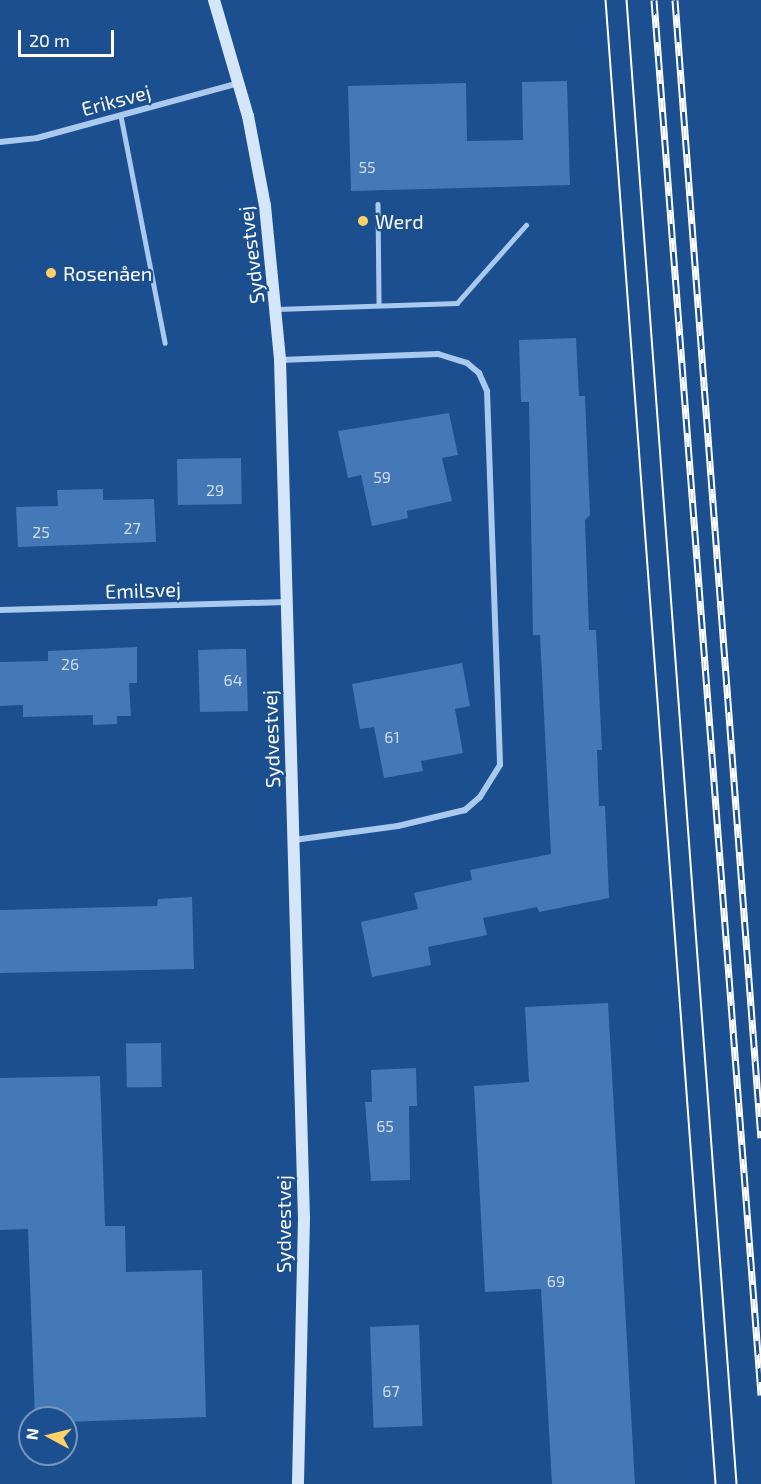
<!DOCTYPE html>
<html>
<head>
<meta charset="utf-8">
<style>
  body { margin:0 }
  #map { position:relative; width:761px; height:1484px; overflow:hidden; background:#1b4f8f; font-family:"Exo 2",sans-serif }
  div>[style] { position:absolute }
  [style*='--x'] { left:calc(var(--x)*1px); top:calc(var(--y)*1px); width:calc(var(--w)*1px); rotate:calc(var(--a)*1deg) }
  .building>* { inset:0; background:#4478b7; transform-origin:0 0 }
  .lane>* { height:4.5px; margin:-2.25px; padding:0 2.25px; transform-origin:2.25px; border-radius:2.25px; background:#a9c9ee }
  .street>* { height:6px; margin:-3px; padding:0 3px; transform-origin:3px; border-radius:3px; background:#a9c9ee }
  .secondary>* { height:12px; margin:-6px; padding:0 6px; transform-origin:6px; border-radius:6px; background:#d6e6fa }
  .tram>* { height:1.5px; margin:-0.75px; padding:0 0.75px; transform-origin:0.75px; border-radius:0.75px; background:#fff }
  .rail>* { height:7px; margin-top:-3.5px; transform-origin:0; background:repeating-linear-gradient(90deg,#1b4f8f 0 14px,#fff 0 28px); box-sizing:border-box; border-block:2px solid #fff }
  .dots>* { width:16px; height:16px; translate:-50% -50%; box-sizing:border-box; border:3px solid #1b4f8f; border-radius:50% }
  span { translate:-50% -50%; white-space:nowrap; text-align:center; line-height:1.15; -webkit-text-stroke:4.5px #1b4f8f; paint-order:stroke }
  .number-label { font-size:16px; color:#d0dded }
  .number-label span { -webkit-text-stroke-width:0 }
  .street-label { font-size:20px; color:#fff }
  .poi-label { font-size:20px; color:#fff }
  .left { translate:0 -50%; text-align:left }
  .north { position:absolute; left:18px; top:1406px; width:60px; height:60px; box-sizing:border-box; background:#1b4f8f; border:2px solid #7695bc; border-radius:50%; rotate:277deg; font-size:16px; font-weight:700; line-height:24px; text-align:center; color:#fff }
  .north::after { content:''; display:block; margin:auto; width:21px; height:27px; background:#ffd166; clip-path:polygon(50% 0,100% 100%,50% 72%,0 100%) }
  .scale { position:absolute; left:18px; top:30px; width:96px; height:27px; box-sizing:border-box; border:3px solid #fff; border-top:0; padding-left:8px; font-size:18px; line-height:21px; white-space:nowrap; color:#fff; -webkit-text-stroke:4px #1b4f8f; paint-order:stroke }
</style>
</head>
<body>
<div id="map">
  <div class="building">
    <div style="clip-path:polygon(567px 81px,570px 185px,351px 191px,348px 86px,466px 83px,467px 141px,523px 140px,522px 82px)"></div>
    <div style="clip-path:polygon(576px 338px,579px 396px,585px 396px,590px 515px,585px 520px,589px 630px,596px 630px,602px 750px,597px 750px,599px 806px,605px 806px,609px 898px,539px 912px,537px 907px,483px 918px,487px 935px,428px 947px,431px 965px,372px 977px,361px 922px,418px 909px,414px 893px,472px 880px,470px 870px,551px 854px,540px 635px,533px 635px,529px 402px,521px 402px,519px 340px)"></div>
    <div style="clip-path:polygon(449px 413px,458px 455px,442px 458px,452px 501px,407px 511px,408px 518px,372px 526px,361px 475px,348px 478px,338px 431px)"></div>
    <div style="left:241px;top:458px;width:46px;height:64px;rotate:89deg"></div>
    <div style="clip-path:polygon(103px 489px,103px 500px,154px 499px,156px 542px,18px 547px,16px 507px,58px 506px,57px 490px)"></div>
    <div style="clip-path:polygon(137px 647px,137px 683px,129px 683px,131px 716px,117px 716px,117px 724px,93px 725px,93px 715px,23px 717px,23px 705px,0 706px,0 662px,48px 661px,48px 651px)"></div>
    <div style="clip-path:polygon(231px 649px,246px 649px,248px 711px,200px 712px,198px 650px)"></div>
    <div style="clip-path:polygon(462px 663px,470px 706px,455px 709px,463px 753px,421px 761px,423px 771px,384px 778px,374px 727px,360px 729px,352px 684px)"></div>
    <div style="clip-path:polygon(192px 897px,194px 969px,0 973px,0 910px,157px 906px,158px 899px)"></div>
    <div style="clip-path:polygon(608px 1003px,635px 1484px,552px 1484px,541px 1289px,485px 1292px,474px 1086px,529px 1082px,525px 1007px)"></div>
    <div style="left:161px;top:1043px;width:44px;height:35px;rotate:89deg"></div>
    <div style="clip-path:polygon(416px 1068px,417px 1106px,409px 1106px,410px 1180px,371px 1181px,365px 1102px,372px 1102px,371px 1070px)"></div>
    <div style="clip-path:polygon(100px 1076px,105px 1226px,125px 1226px,126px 1272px,202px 1270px,206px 1417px,66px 1422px,66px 1418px,35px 1418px,28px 1229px,0 1230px,0 1078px)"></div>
    <div style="left:419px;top:1325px;width:101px;height:49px;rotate:88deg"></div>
  </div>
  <div class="lane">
    <div style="--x:121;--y:116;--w:231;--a:79"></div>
    <div style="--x:378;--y:204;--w:101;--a:89.4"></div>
    <div style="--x:277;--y:309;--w:180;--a:-1.9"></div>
    <div style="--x:457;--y:303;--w:104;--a:-48.5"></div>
  </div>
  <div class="street">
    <div style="--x:0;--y:142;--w:37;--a:-6"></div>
    <div style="--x:37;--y:138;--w:209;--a:-15.2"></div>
    <div style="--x:280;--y:360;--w:158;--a:-2.2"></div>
    <div style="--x:438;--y:354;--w:30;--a:17"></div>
    <div style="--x:467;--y:363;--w:16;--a:40"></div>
    <div style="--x:479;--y:373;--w:20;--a:66"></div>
    <div style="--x:487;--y:391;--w:374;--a:88"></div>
    <div style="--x:500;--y:765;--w:38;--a:122"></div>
    <div style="--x:480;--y:797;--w:20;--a:139"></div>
    <div style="--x:465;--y:810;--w:69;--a:166.6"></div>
    <div style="--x:398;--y:826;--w:105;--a:172.3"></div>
    <div style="--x:0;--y:610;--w:287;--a:-1.6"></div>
  </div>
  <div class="secondary">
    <div style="--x:214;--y:0;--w:121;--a:73.7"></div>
    <div style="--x:248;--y:116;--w:92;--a:79.3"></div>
    <div style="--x:265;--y:206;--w:155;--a:84.4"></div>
    <div style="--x:280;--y:360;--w:858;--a:88.4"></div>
    <div style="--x:304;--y:1218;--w:266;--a:91.3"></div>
  </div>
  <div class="tram">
    <div style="--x:606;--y:0;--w:1488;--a:85.76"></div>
    <div style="--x:627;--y:0;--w:1488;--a:85.76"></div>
  </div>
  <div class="rail">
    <div style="--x:654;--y:0;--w:1399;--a:85.61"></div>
    <div style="--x:675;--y:0;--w:1141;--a:85.68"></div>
  </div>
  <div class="dots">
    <div style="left:363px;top:221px;background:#ffd166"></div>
    <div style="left:51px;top:273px;background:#ffd166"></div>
  </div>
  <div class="number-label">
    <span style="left:367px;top:167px">55</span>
    <span style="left:382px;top:477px">59</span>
    <span style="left:215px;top:490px">29</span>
    <span style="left:132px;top:528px">27</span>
    <span style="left:41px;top:532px">25</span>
    <span style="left:70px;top:664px">26</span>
    <span style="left:233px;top:680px">64</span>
    <span style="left:392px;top:737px">61</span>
    <span style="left:385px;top:1126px">65</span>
    <span style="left:556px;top:1281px">69</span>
    <span style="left:391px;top:1391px">67</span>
  </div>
  <div class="street-label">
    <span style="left:116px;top:100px;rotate:-15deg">Eriksvej</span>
    <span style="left:251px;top:255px;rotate:-97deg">Sydvestvej</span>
    <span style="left:143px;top:590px;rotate:-2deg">Emilsvej</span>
    <span style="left:271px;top:739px;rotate:-92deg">Sydvestvej</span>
    <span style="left:283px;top:1224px;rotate:-90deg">Sydvestvej</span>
  </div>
  <div class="poi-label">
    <span class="left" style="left:375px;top:221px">Werd</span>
    <span class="left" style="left:63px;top:273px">Rosenåen</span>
  </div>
  <div class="north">N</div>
  <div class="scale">20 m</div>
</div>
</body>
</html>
